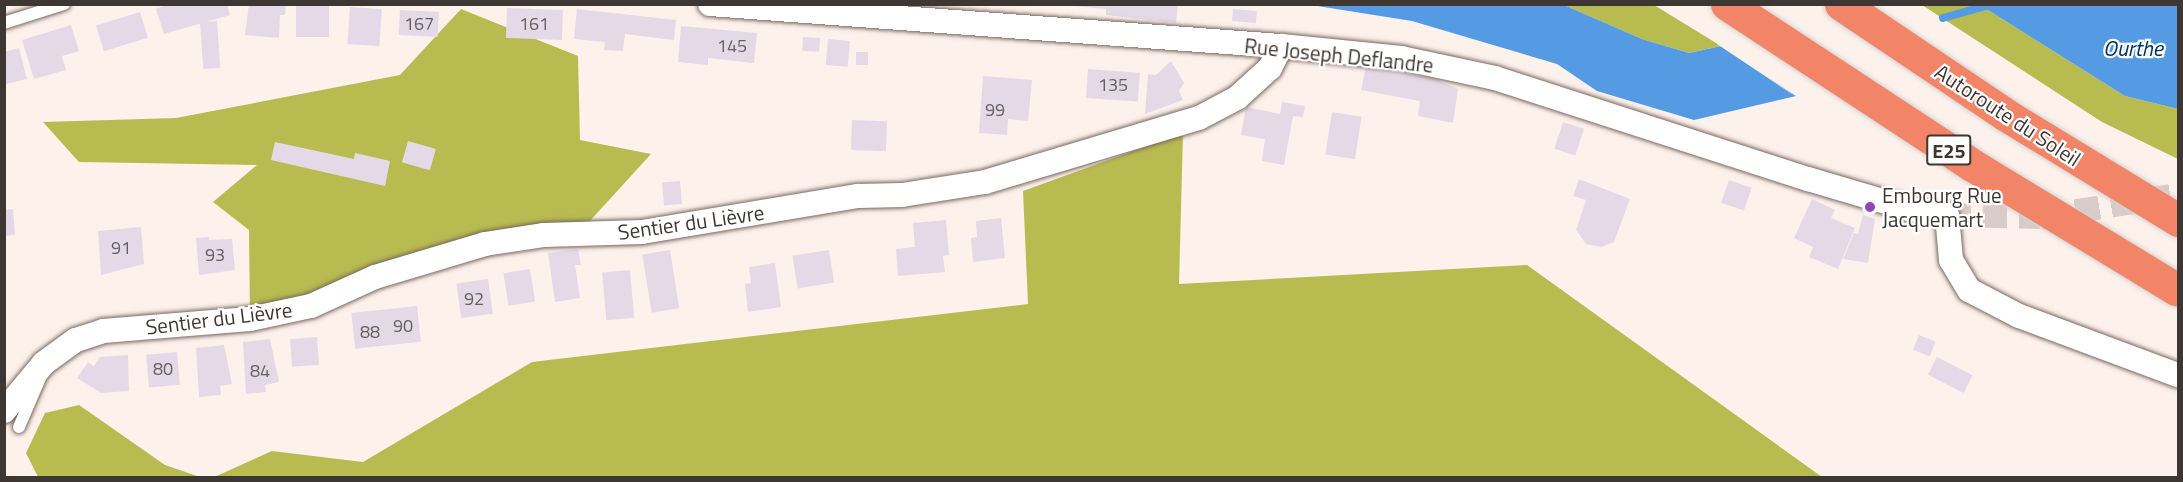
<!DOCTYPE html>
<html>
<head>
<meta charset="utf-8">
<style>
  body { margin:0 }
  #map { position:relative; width:2183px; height:482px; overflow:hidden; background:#fdf1ec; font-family:"Titillium Web",sans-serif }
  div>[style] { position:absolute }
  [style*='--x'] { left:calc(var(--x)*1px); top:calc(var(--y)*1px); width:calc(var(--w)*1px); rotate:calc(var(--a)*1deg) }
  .forest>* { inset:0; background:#b8bb50 }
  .water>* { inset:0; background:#549be4 }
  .pier>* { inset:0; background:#fdf1ec }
  .stream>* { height:8px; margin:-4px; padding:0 4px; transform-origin:4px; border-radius:4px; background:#549be4 }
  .building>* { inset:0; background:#e6d9e7; transform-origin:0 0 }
  .minor-tunnel>* { height:24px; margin-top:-12px; transform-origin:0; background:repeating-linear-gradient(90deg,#d7ccc7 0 24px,transparent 0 36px) }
  .roads { filter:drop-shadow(0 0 2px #786760) drop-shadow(0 0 2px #786760) }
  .service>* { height:12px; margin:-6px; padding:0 6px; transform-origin:6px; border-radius:6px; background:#fff }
  .minor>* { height:24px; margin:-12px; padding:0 12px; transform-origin:12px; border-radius:12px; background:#fff }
  .bridges { filter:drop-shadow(0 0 2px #d4d3d2) drop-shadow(0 0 2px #d4d3d2) }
  .motorway-bridge>* { height:33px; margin:-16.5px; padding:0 16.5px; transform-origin:16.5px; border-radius:16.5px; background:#f28568 }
  .dots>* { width:16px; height:16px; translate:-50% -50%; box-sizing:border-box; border:3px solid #fff; border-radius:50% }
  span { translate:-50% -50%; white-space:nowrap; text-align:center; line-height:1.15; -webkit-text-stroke:4.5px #fff; paint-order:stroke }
  .number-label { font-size:18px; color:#675f60 }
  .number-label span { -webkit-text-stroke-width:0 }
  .shield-label span { padding:2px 4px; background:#fff; border:2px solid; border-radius:4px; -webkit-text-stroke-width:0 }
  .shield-label { font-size:20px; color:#3d3633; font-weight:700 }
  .street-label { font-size:21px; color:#3d3633 }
  .poi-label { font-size:21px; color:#3d3633 }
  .left { translate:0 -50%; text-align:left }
  .water-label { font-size:22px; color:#003462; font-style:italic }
  .frame { position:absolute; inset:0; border:6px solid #3d3633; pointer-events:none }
</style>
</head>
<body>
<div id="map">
  <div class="forest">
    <div style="clip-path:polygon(1564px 5px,1654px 5px,1721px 46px,1689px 53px,1642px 39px)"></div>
    <div style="clip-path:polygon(1922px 5px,1980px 5px,2125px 96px,2178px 109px,2178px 159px,2102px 122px)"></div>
    <div style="clip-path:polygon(461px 9px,578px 56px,580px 140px,651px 154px,578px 234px,544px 235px,250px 319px,249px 230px,213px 202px,257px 165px,79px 162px,43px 122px,176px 118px,400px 75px)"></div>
    <div style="clip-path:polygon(1183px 133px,1179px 284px,1527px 265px,1822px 477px,212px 478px,272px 451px,363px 462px,532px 362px,1028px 304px,1023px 191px)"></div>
    <div style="clip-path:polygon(79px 405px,165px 465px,200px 477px,38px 477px,26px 453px,45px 413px)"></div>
  </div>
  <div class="water">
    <div style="clip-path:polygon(1311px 5px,1564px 5px,1642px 39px,1689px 53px,1721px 46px,1796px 96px,1694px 120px,1597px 91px,1557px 64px,1412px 21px)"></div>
    <div style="clip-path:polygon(1980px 5px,2178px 5px,2178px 109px,2125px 96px)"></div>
  </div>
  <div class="pier">
    <div style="clip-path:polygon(1717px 44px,1722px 44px,1798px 98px)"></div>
  </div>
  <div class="stream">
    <div style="--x:1943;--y:18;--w:51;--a:-15.9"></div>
  </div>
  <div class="building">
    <div style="clip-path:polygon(168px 4px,227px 4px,230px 15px,164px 34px,156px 9px)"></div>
    <div style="clip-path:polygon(249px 4px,286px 4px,285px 15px,280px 15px,279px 38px,245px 35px)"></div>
    <div style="left:296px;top:4px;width:33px;height:33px"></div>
    <div style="clip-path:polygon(1053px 4px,1178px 4px,1176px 23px,1106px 15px,1106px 9px)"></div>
    <div style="left:350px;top:7px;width:32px;height:37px;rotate:4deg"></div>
    <div style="left:507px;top:8px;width:56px;height:30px;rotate:2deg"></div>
    <div style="clip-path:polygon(577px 9px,676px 20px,674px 40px,625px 34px,623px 51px,604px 50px,605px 42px,574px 39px)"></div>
    <div style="left:1233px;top:9px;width:24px;height:12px;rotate:5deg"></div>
    <div style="left:400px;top:10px;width:39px;height:25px;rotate:3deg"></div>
    <div style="left:140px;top:12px;width:27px;height:46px;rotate:73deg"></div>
    <div style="left:217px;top:21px;width:47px;height:17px;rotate:86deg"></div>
    <div style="clip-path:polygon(71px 25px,79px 51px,62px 56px,66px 70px,34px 79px,22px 40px)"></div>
    <div style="clip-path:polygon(681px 26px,757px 33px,754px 63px,708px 58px,708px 65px,678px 62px)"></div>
    <div style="left:803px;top:37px;width:17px;height:14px;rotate:3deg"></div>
    <div style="left:828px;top:39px;width:22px;height:26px;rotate:5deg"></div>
    <div style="clip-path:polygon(19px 48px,27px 79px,6px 84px,4px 52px)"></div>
    <div style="left:856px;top:52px;width:12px;height:13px"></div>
    <div style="clip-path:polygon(1171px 61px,1184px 83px,1179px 91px,1183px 100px,1145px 114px,1148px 74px,1156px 75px)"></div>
    <div style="clip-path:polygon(1366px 66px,1435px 79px,1458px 89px,1453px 123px,1418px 116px,1420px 101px,1361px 90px)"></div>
    <div style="left:1088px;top:69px;width:52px;height:29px;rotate:4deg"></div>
    <div style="clip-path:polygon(983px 76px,1032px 80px,1028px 121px,1008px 119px,1007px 135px,979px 133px)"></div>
    <div style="clip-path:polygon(1282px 102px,1305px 106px,1303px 117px,1293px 116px,1284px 165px,1262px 161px,1265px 139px,1241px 135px,1246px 107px,1280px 114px)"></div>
    <div style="left:1332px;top:112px;width:30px;height:43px;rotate:9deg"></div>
    <div style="left:852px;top:120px;width:35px;height:30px;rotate:2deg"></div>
    <div style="left:1563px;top:122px;width:22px;height:28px;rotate:18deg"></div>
    <div style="left:408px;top:141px;width:29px;height:22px;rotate:16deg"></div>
    <div style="clip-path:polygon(275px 142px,354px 159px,355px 153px,390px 161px,385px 186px,271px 160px)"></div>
    <div style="clip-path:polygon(1579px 179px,1630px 199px,1614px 242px,1601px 247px,1586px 244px,1576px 230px,1586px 200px,1573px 196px)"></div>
    <div style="left:1729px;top:180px;width:24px;height:24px;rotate:19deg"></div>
    <div style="left:680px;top:181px;width:23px;height:18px;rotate:85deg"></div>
    <div style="clip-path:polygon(1812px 199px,1835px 210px,1831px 218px,1855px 228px,1838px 269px,1809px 257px,1813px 247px,1794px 238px)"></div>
    <div style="clip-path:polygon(13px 209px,15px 235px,4px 236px,4px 210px)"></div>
    <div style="clip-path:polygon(1863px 215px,1875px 219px,1868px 263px,1843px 259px,1854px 233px,1858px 234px)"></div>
    <div style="clip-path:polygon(1001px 218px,1005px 258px,973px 262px,971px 238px,977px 237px,976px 221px)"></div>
    <div style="clip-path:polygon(946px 220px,949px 255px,943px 256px,945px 272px,898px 276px,896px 249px,915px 247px,913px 223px)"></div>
    <div style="clip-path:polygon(141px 227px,144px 264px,101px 275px,98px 231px)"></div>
    <div style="clip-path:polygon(209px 237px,209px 240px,232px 239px,235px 270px,199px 275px,196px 238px)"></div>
    <div style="clip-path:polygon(578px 249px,581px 265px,575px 265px,580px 298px,555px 302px,548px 253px)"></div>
    <div style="left:670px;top:250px;width:59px;height:28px;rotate:81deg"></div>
    <div style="left:829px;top:250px;width:33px;height:37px;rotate:81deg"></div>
    <div style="clip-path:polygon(775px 263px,781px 307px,748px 312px,745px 284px,751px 283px,749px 267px)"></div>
    <div style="left:530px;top:269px;width:33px;height:27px;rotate:81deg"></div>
    <div style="left:630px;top:270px;width:48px;height:28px;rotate:85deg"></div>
    <div style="left:488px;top:279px;width:35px;height:32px;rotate:82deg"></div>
    <div style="left:417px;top:306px;width:36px;height:66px;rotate:84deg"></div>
    <div style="left:1919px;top:335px;width:18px;height:16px;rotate:22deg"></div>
    <div style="left:317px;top:337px;width:28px;height:27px;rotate:86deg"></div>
    <div style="clip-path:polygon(270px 339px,279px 382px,265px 385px,266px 392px,246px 394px,243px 342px)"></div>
    <div style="clip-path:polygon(224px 345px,232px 384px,220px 386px,221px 395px,199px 397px,196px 348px)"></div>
    <div style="left:177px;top:352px;width:33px;height:31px;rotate:85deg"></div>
    <div style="clip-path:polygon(128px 355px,129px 391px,101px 393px,77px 378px,88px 362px,94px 366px,100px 357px)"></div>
    <div style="left:1937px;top:357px;width:40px;height:20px;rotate:27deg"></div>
  </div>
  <div class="minor-tunnel">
    <div style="--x:1947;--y:215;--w:93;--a:1.2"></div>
    <div style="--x:2040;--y:217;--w:140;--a:-9.1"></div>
  </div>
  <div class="roads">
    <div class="service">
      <div style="--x:4;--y:23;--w:63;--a:-17.6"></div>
      <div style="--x:19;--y:427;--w:53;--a:-66.8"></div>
    </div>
    <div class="minor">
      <div style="--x:710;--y:4;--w:573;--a:4.21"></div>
      <div style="--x:1281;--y:46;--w:121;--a:5.7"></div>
      <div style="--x:1401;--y:58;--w:96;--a:12"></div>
      <div style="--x:1495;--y:78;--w:329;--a:17.9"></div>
      <div style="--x:1808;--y:179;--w:105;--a:16.5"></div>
      <div style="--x:1909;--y:209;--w:38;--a:9"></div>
      <div style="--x:1947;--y:215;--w:45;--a:84.9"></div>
      <div style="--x:1951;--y:260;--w:35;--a:59"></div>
      <div style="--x:1969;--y:290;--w:56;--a:27.5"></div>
      <div style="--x:2019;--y:316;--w:170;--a:20.4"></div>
      <div style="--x:4;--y:411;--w:62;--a:-50.2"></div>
      <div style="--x:44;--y:363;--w:39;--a:-36"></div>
      <div style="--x:76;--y:340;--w:28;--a:-18"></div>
      <div style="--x:103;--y:331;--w:147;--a:-4.7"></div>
      <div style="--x:250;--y:319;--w:62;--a:-12"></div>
      <div style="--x:311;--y:306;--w:70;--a:-24.4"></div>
      <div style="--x:375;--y:277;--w:115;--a:-16.7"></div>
      <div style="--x:485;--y:244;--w:60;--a:-8.7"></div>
      <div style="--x:544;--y:235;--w:98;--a:-1.8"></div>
      <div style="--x:642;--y:232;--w:219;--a:-9.5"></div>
      <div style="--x:858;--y:196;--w:44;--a:-1.3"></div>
      <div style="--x:902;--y:195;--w:84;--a:-8.9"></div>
      <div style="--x:985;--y:182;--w:223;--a:-16.7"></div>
      <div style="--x:1199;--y:118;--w:43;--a:-27.8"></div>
      <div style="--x:1237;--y:98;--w:45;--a:-42.3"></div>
      <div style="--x:1270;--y:68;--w:25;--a:-63"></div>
    </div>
  </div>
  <div class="bridges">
    <div class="motorway-bridge">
      <div style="--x:1727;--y:4;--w:293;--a:33.3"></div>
      <div style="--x:1972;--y:165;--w:239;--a:31.3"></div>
      <div style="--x:1841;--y:4;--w:199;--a:33.9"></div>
      <div style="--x:2006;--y:115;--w:202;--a:31.4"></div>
    </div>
  </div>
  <div class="dots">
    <div style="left:1870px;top:207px;background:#8e46b9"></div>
  </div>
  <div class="number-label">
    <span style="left:419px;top:24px">167</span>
    <span style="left:534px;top:24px">161</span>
    <span style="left:732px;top:46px">145</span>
    <span style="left:1113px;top:85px">135</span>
    <span style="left:995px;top:110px">99</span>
    <span style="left:121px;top:248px">91</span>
    <span style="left:215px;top:255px">93</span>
    <span style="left:474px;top:299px">92</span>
    <span style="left:403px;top:326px">90</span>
    <span style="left:370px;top:332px">88</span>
    <span style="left:163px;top:369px">80</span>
    <span style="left:260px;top:371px">84</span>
  </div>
  <div class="shield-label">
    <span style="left:1949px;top:150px">E25</span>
  </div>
  <div class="street-label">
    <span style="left:1339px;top:55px;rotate:6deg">Rue Joseph Deflandre</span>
    <span style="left:2008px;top:115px;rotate:33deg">Autoroute du Soleil</span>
    <span style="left:691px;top:222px;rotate:-8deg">Sentier du Lièvre</span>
    <span style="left:219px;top:318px;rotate:-7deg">Sentier du Lièvre</span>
  </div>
  <div class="poi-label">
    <span class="left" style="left:1882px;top:207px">Embourg Rue<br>Jacquemart</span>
  </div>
  <div class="water-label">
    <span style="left:2133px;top:49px">Ourthe</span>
  </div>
  <div class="frame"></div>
</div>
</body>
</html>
